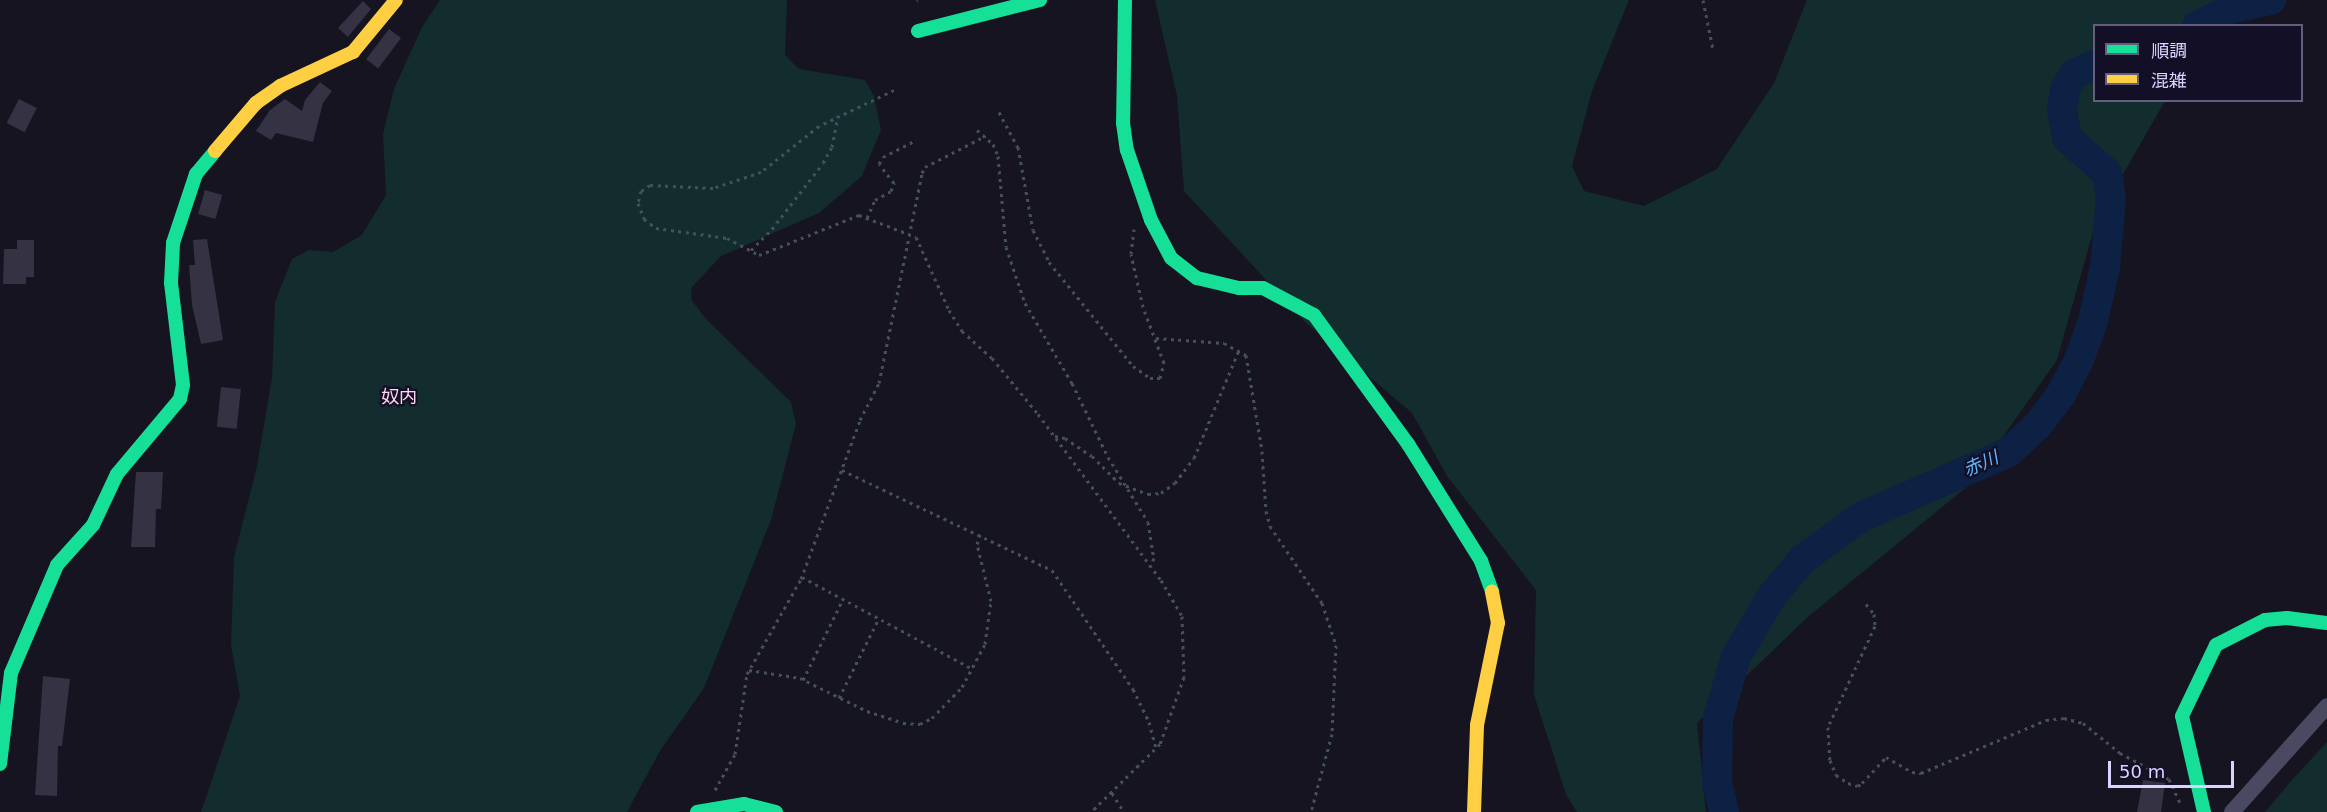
<!DOCTYPE html>
<html>
<head>
<meta charset="utf-8">
<style>
  body { margin:0 }
  #map { position:relative; width:2327px; height:812px; overflow:hidden; background:#161421; font-family:"DejaVu Sans","Noto Sans JP",sans-serif }
  div>[style] { position:absolute }
  [style*='--x'] { left:calc(var(--x)*1px); top:calc(var(--y)*1px); width:calc(var(--w)*1px); rotate:calc(var(--a)*1deg) }
  .green>* { inset:0; background:#132c2d }
  .river>* { height:30px; margin:-15px; padding:0 15px; transform-origin:15px; border-radius:15px; background:#0d2144 }
  .building>* { inset:0; background:#343243; transform-origin:0 0 }
  .path>* { height:3px; margin-top:-1.5px; transform-origin:0; background:repeating-linear-gradient(90deg,#44505f 0 3px,transparent 0 7.5px) }
  .street>* { height:16px; margin:-8px; padding:0 8px; transform-origin:8px; border-radius:8px; background:#4a4962 }
  .fast>* { height:14px; margin:-7px; padding:0 7px; transform-origin:7px; border-radius:7px; background:#16e098 }
  .slow>* { height:14px; margin:-7px; padding:0 7px; transform-origin:7px; border-radius:7px; background:#ffcf43 }
  span { translate:-50% -50%; white-space:nowrap; text-align:center; line-height:1.15; -webkit-text-stroke:4.5px #130f26; paint-order:stroke }
  .neighbourhood-label { font-size:18px; color:#ffd6f0 }
  .water-label { font-size:18px; color:#62b6ff; font-style:italic }
  .legend { position:absolute; left:2093px; top:24px; width:210px; height:78px; box-sizing:border-box; background:#130f26; border:2px solid #625e7d; margin:0; padding:8px 10px; list-style:none; font-size:18px; color:#d9d4ff }
  .legend li { display:flex; align-items:center; gap:12px; height:30px }
  .legend b { width:30px; border:2px solid #625e7d }
  .scale { position:absolute; left:2108px; top:761px; width:126px; height:27px; box-sizing:border-box; border:3px solid #d9d4ff; border-top:0; padding-left:8px; font-size:18px; line-height:21px; white-space:nowrap; color:#d9d4ff; -webkit-text-stroke:4px #130f26; paint-order:stroke }
</style>
</head>
<body>
<div id="map">
  <div class="green">
    <div style="clip-path:polygon(440px 0,787px 0,785px 55px,799px 69px,865px 80px,874px 96px,881px 130px,862px 176px,819px 213px,721px 256px,692px 287px,691px 299px,705px 318px,791px 402px,796px 424px,771px 520px,704px 688px,660px 751px,627px 812px,201px 812px,240px 696px,231px 645px,234px 557px,257px 466px,272px 378px,275px 302px,292px 259px,309px 250px,333px 252px,362px 235px,386px 195px,383px 134px,394px 89px,422px 27px)"></div>
    <div style="clip-path:polygon(1155px 0,1629px 0,1592px 91px,1572px 166px,1584px 191px,1644px 206px,1717px 169px,1774px 83px,1807px 0,2229px 0,2214px 25px,2094px 26px,2094px 100px,2165px 101px,2096px 221px,2057px 360px,1969px 485px,1809px 616px,1697px 723px,1706px 812px,1577px 812px,1566px 794px,1534px 695px,1536px 590px,1447px 476px,1412px 413px,1305px 322px,1184px 191px,1177px 96px)"></div>
    <div style="clip-path:polygon(2327px 742px,2327px 812px,2265px 812px,2292px 780px)"></div>
  </div>
  <div class="river">
    <div style="--x:2197;--y:26;--w:40;--a:-26.6"></div>
    <div style="--x:2233;--y:8;--w:39;--a:-12"></div>
    <div style="--x:1724;--y:812;--w:31;--a:-103"></div>
    <div style="--x:1717;--y:782;--w:64;--a:-89.1"></div>
    <div style="--x:1718;--y:718;--w:64;--a:-73.6"></div>
    <div style="--x:1736;--y:657;--w:71;--a:-59.5"></div>
    <div style="--x:1772;--y:596;--w:48;--a:-50"></div>
    <div style="--x:1803;--y:559;--w:72;--a:-35.9"></div>
    <div style="--x:1861;--y:517;--w:162;--a:-23.7"></div>
    <div style="--x:2009;--y:452;--w:40;--a:-43"></div>
    <div style="--x:2038;--y:425;--w:39;--a:-53"></div>
    <div style="--x:2061;--y:394;--w:38;--a:-62"></div>
    <div style="--x:2079;--y:360;--w:41;--a:-70.3"></div>
    <div style="--x:2093;--y:321;--w:55;--a:-77.5"></div>
    <div style="--x:2105;--y:267;--w:69;--a:-85"></div>
    <div style="--x:2111;--y:198;--w:25;--a:-99"></div>
    <div style="--x:2107;--y:173;--w:53;--a:-138.8"></div>
    <div style="--x:2067;--y:138;--w:29;--a:-100"></div>
    <div style="--x:2062;--y:109;--w:20;--a:-81"></div>
    <div style="--x:2065;--y:89;--w:17;--a:-59"></div>
    <div style="--x:2074;--y:74;--w:22;--a:-24"></div>
  </div>
  <div class="building">
    <div style="clip-path:polygon(363px 1px,371px 9px,348px 37px,338px 28px)"></div>
    <div style="left:389px;top:29px;width:15px;height:38px;rotate:37deg"></div>
    <div style="clip-path:polygon(320px 82px,332px 91px,323px 103px,313px 142px,276px 133px,271px 140px,256px 131px,270px 110px,285px 99px,302px 111px,305px 100px)"></div>
    <div style="left:19px;top:99px;width:20px;height:27px;rotate:27deg"></div>
    <div style="left:205px;top:190px;width:18px;height:25px;rotate:16deg"></div>
    <div style="clip-path:polygon(207px 239px,223px 340px,201px 344px,192px 305px,189px 265px,195px 265px,193px 240px)"></div>
    <div style="clip-path:polygon(17px 240px,34px 240px,34px 277px,26px 277px,26px 284px,3px 284px,4px 249px,17px 249px)"></div>
    <div style="left:221px;top:387px;width:20px;height:40px;rotate:6deg"></div>
    <div style="clip-path:polygon(136px 472px,163px 472px,161px 509px,156px 509px,155px 547px,131px 547px)"></div>
    <div style="clip-path:polygon(43px 676px,70px 679px,62px 746px,58px 746px,57px 796px,35px 795px)"></div>
    <div style="clip-path:polygon(2143px 780px,2165px 783px,2161px 812px,2137px 812px)"></div>
  </div>
  <div class="path">
    <div style="--x:1703;--y:0;--w:50;--a:78.5"></div>
    <div style="--x:917;--y:1;--w:1;--a:-45"></div>
    <div style="--x:894;--y:90;--w:83;--a:154.4"></div>
    <div style="--x:819;--y:126;--w:74;--a:141.6"></div>
    <div style="--x:761;--y:172;--w:51;--a:161.6"></div>
    <div style="--x:713;--y:188;--w:63;--a:-177.3"></div>
    <div style="--x:650;--y:185;--w:11;--a:146"></div>
    <div style="--x:641;--y:191;--w:12;--a:104"></div>
    <div style="--x:638;--y:203;--w:17;--a:69"></div>
    <div style="--x:644;--y:219;--w:15;--a:37"></div>
    <div style="--x:656;--y:228;--w:72;--a:8"></div>
    <div style="--x:727;--y:238;--w:36;--a:28"></div>
    <div style="--x:759;--y:255;--w:108;--a:-21.8"></div>
    <div style="--x:859;--y:215;--w:61;--a:21.1"></div>
    <div style="--x:916;--y:237;--w:80;--a:65.7"></div>
    <div style="--x:949;--y:310;--w:25;--a:58"></div>
    <div style="--x:962;--y:331;--w:40;--a:42"></div>
    <div style="--x:992;--y:358;--w:72;--a:50.6"></div>
    <div style="--x:1038;--y:414;--w:207;--a:53.5"></div>
    <div style="--x:1161;--y:580;--w:42;--a:59.7"></div>
    <div style="--x:1182;--y:616;--w:61;--a:88.1"></div>
    <div style="--x:1184;--y:677;--w:71;--a:109.7"></div>
    <div style="--x:1160;--y:744;--w:97;--a:135.4"></div>
    <div style="--x:999;--y:112;--w:40;--a:62"></div>
    <div style="--x:1018;--y:147;--w:84;--a:79.8"></div>
    <div style="--x:1033;--y:230;--w:36;--a:63"></div>
    <div style="--x:1049;--y:262;--w:134;--a:51.1"></div>
    <div style="--x:1133;--y:366;--w:21;--a:35"></div>
    <div style="--x:1150;--y:378;--w:10;--a:0"></div>
    <div style="--x:1160;--y:378;--w:16;--a:-75"></div>
    <div style="--x:1164;--y:363;--w:60;--a:-110.6"></div>
    <div style="--x:1143;--y:307;--w:54;--a:-102.8"></div>
    <div style="--x:1131;--y:254;--w:25;--a:-83"></div>
    <div style="--x:977;--y:130;--w:21;--a:41"></div>
    <div style="--x:993;--y:144;--w:13;--a:67"></div>
    <div style="--x:998;--y:156;--w:91;--a:85"></div>
    <div style="--x:1006;--y:247;--w:59;--a:71.3"></div>
    <div style="--x:1025;--y:303;--w:93;--a:59.6"></div>
    <div style="--x:1072;--y:383;--w:82;--a:64.1"></div>
    <div style="--x:1108;--y:457;--w:76;--a:58.4"></div>
    <div style="--x:1148;--y:522;--w:36;--a:81"></div>
    <div style="--x:1154;--y:558;--w:10;--a:114"></div>
    <div style="--x:867;--y:218;--w:20;--a:-66"></div>
    <div style="--x:875;--y:200;--w:18;--a:-29"></div>
    <div style="--x:891;--y:191;--w:9;--a:-69"></div>
    <div style="--x:894;--y:183;--w:24;--a:-128"></div>
    <div style="--x:879;--y:164;--w:8;--a:-60"></div>
    <div style="--x:883;--y:157;--w:37;--a:-27"></div>
    <div style="--x:751;--y:250;--w:30;--a:-45"></div>
    <div style="--x:772;--y:229;--w:83;--a:-52.3"></div>
    <div style="--x:823;--y:163;--w:18;--a:-61"></div>
    <div style="--x:832;--y:147;--w:32;--a:-79"></div>
    <div style="--x:1156;--y:338;--w:68;--a:4.2"></div>
    <div style="--x:1224;--y:343;--w:25;--a:29"></div>
    <div style="--x:1246;--y:355;--w:97;--a:80.5"></div>
    <div style="--x:1262;--y:451;--w:60;--a:86.2"></div>
    <div style="--x:1266;--y:511;--w:16;--a:75"></div>
    <div style="--x:1270;--y:526;--w:93;--a:56"></div>
    <div style="--x:1322;--y:603;--w:44;--a:71.6"></div>
    <div style="--x:1336;--y:645;--w:89;--a:92.6"></div>
    <div style="--x:1332;--y:734;--w:81;--a:105.1"></div>
    <div style="--x:1055;--y:436;--w:10;--a:11"></div>
    <div style="--x:1065;--y:438;--w:32;--a:34"></div>
    <div style="--x:1092;--y:456;--w:38;--a:45"></div>
    <div style="--x:1119;--y:483;--w:31;--a:21"></div>
    <div style="--x:1148;--y:494;--w:13;--a:-4"></div>
    <div style="--x:1161;--y:493;--w:17;--a:-36"></div>
    <div style="--x:1175;--y:483;--w:31;--a:-53"></div>
    <div style="--x:1194;--y:458;--w:117;--a:-67.4"></div>
    <div style="--x:842;--y:470;--w:233;--a:25.5"></div>
    <div style="--x:1052;--y:570;--w:144;--a:55.8"></div>
    <div style="--x:1133;--y:689;--w:37;--a:64"></div>
    <div style="--x:1149;--y:722;--w:28;--a:75"></div>
    <div style="--x:802;--y:577;--w:194;--a:28.3"></div>
    <div style="--x:1866;--y:604;--w:13;--a:51"></div>
    <div style="--x:1874;--y:614;--w:12;--a:85"></div>
    <div style="--x:1875;--y:626;--w:111;--a:115"></div>
    <div style="--x:1828;--y:727;--w:33;--a:87"></div>
    <div style="--x:1830;--y:760;--w:16;--a:68"></div>
    <div style="--x:1836;--y:775;--w:14;--a:34"></div>
    <div style="--x:1848;--y:783;--w:10;--a:17"></div>
    <div style="--x:1858;--y:786;--w:5;--a:-37"></div>
    <div style="--x:1862;--y:783;--w:35;--a:-47"></div>
    <div style="--x:1886;--y:757;--w:30;--a:30"></div>
    <div style="--x:1912;--y:772;--w:9;--a:6"></div>
    <div style="--x:1921;--y:773;--w:136;--a:-23"></div>
    <div style="--x:2046;--y:720;--w:18;--a:-6"></div>
    <div style="--x:2064;--y:718;--w:20;--a:15"></div>
    <div style="--x:2083;--y:723;--w:48;--a:39"></div>
    <div style="--x:2120;--y:753;--w:55;--a:28"></div>
    <div style="--x:2169;--y:779;--w:29;--a:65"></div>
    <div style="--x:749;--y:670;--w:52;--a:8.9"></div>
    <div style="--x:800;--y:678;--w:75;--a:26.2"></div>
    <div style="--x:867;--y:711;--w:38;--a:18"></div>
    <div style="--x:903;--y:723;--w:17;--a:3"></div>
    <div style="--x:920;--y:724;--w:13;--a:-27"></div>
    <div style="--x:932;--y:718;--w:43;--a:-45.9"></div>
    <div style="--x:962;--y:687;--w:49;--a:-61.9"></div>
    <div style="--x:985;--y:644;--w:43;--a:-82.1"></div>
    <div style="--x:991;--y:601;--w:59;--a:-103.8"></div>
    <div style="--x:977;--y:544;--w:10;--a:-73"></div>
    <div style="--x:803;--y:680;--w:90;--a:-63.7"></div>
    <div style="--x:839;--y:698;--w:89;--a:-63.4"></div>
    <div style="--x:715;--y:790;--w:41;--a:-60.9"></div>
    <div style="--x:735;--y:754;--w:81;--a:-81.5"></div>
    <div style="--x:747;--y:674;--w:109;--a:-60.4"></div>
    <div style="--x:801;--y:579;--w:170;--a:-69.6"></div>
    <div style="--x:860;--y:420;--w:42;--a:-62.8"></div>
    <div style="--x:879;--y:383;--w:214;--a:-78.4"></div>
    <div style="--x:922;--y:173;--w:7;--a:-63"></div>
    <div style="--x:925;--y:167;--w:68;--a:-27.3"></div>
    <div style="--x:1112;--y:793;--w:22;--a:58"></div>
  </div>
  <div class="street">
    <div style="--x:2232;--y:812;--w:142;--a:-48.1"></div>
  </div>
  <div class="fast">
    <div style="--x:1125;--y:0;--w:123;--a:90.9"></div>
    <div style="--x:1123;--y:123;--w:27;--a:82"></div>
    <div style="--x:1127;--y:150;--w:74;--a:71.1"></div>
    <div style="--x:1151;--y:220;--w:43;--a:62.2"></div>
    <div style="--x:1171;--y:258;--w:33;--a:38"></div>
    <div style="--x:1197;--y:278;--w:43;--a:13.4"></div>
    <div style="--x:1239;--y:288;--w:24;--a:0"></div>
    <div style="--x:1263;--y:288;--w:58;--a:27.9"></div>
    <div style="--x:1314;--y:315;--w:160;--a:53.9"></div>
    <div style="--x:1408;--y:444;--w:138;--a:58"></div>
    <div style="--x:1481;--y:561;--w:33;--a:70"></div>
    <div style="--x:918;--y:31;--w:126;--a:-14.3"></div>
    <div style="--x:0;--y:764;--w:92;--a:-83.1"></div>
    <div style="--x:11;--y:673;--w:117;--a:-66.9"></div>
    <div style="--x:57;--y:565;--w:54;--a:-48"></div>
    <div style="--x:93;--y:525;--w:56;--a:-64.8"></div>
    <div style="--x:117;--y:474;--w:98;--a:-50"></div>
    <div style="--x:180;--y:399;--w:14;--a:-78"></div>
    <div style="--x:183;--y:385;--w:103;--a:-96.7"></div>
    <div style="--x:171;--y:283;--w:40;--a:-87.1"></div>
    <div style="--x:173;--y:243;--w:73;--a:-71.6"></div>
    <div style="--x:196;--y:174;--w:30;--a:-50"></div>
    <div style="--x:697;--y:812;--w:48;--a:-9.7"></div>
    <div style="--x:744;--y:804;--w:33;--a:14"></div>
    <div style="--x:2204;--y:812;--w:98;--a:-102.9"></div>
    <div style="--x:2182;--y:716;--w:79;--a:-64.4"></div>
    <div style="--x:2216;--y:645;--w:55;--a:-27"></div>
    <div style="--x:2265;--y:620;--w:22;--a:-5"></div>
    <div style="--x:2287;--y:618;--w:40;--a:7.1"></div>
  </div>
  <div class="slow">
    <div style="--x:215;--y:151;--w:63;--a:-49.5"></div>
    <div style="--x:256;--y:103;--w:29;--a:-35"></div>
    <div style="--x:280;--y:86;--w:81;--a:-25"></div>
    <div style="--x:353;--y:52;--w:67;--a:-50.4"></div>
    <div style="--x:1474;--y:812;--w:87;--a:-88"></div>
    <div style="--x:1477;--y:725;--w:104;--a:-78.4"></div>
    <div style="--x:1498;--y:623;--w:32;--a:-101"></div>
  </div>
  <div class="neighbourhood-label">
    <span style="left:399px;top:397px">奴内</span>
  </div>
  <div class="water-label">
    <span style="left:1981px;top:464px;rotate:-24deg">赤川</span>
  </div>
  <ul class="legend">
  <li><b style="height:8px;background:#16e098"></b>順調</li>
  <li><b style="height:8px;background:#ffcf43"></b>混雑</li>
  </ul>
  <div class="scale">50 m</div>
</div>
</body>
</html>
